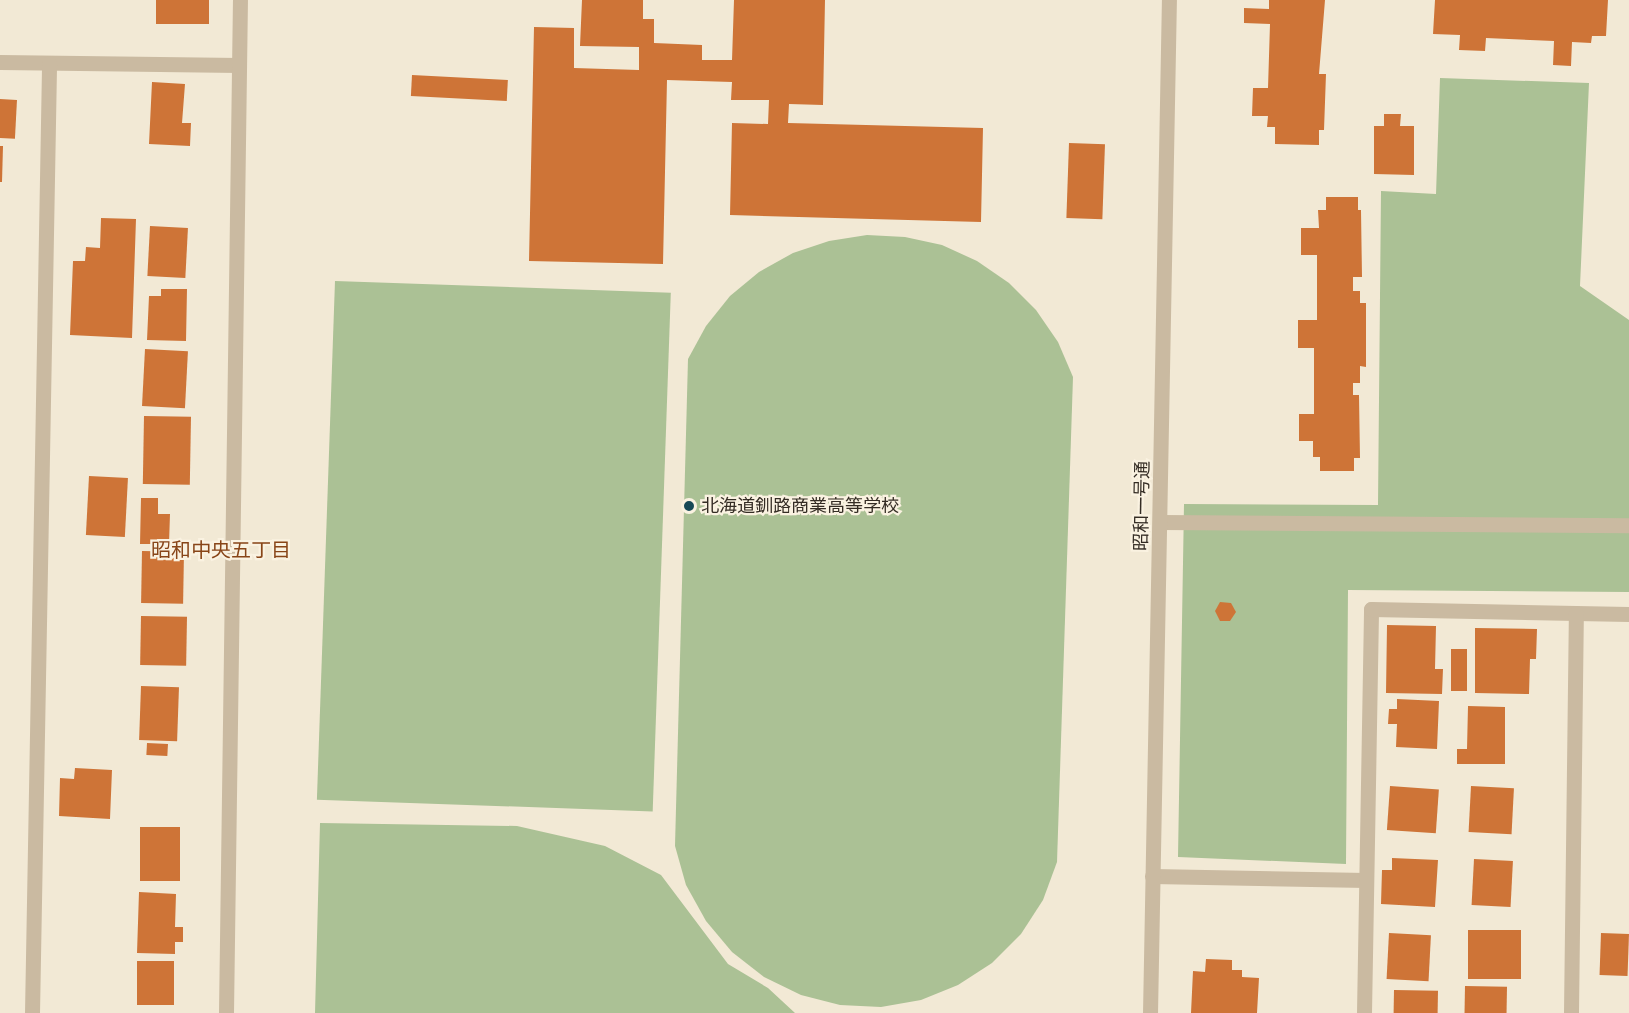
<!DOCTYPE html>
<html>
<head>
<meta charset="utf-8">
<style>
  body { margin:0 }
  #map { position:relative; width:1629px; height:1013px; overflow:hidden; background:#f2e9d5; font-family:"Work Sans","Noto Sans JP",sans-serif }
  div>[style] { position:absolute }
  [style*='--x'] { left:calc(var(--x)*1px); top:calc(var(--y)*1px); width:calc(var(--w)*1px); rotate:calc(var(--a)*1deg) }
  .green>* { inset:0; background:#abc195; transform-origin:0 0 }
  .building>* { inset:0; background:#ce7437; transform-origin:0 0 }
  .street>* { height:15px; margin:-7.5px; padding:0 7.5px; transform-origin:7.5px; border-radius:7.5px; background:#cabaa1 }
  .dots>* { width:16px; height:16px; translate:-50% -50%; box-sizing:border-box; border:3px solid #faf2e1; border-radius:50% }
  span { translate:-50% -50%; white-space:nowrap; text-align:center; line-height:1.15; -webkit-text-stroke:4.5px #faf2e1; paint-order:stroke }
  .poi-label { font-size:18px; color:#342c24 }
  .left { translate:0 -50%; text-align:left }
  .street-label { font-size:18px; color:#342c24 }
  .neighbourhood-label { font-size:20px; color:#884518 }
</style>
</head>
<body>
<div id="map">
  <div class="green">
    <div style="clip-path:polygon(1440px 78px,1589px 83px,1580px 286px,1629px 320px,1629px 592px,1348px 590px,1346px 864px,1178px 857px,1184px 504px,1378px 505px,1381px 191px,1436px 194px)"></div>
    <div style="clip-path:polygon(867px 235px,905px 237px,942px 245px,977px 261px,1009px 283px,1036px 310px,1058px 342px,1073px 377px,1057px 862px,1043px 900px,1021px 934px,992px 963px,958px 985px,921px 1000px,881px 1007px,840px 1005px,801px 995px,764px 977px,732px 952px,706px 921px,686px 885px,675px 846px,688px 359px,706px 326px,730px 296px,759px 272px,793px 253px,829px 241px)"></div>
    <div style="left:335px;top:281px;width:336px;height:519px;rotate:2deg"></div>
    <div style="clip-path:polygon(320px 823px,517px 826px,605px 846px,661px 875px,728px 964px,768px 988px,795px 1013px,315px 1013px)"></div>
  </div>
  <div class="building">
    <div style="left:156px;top:0;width:53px;height:24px"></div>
    <div style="clip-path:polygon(582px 0,643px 0,643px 19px,654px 19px,654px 43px,702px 45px,702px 60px,732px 60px,734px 0,825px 0,823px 105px,789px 104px,788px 123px,983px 128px,981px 222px,730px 215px,732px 123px,768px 124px,769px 100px,731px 100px,732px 82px,667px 80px,663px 264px,529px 261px,534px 27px,574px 28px,574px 68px,639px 70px,639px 47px,580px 46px)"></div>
    <div style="clip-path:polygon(1269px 0,1325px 0,1319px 74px,1326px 74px,1324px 130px,1319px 130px,1319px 145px,1275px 144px,1275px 127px,1267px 127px,1268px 116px,1252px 116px,1253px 88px,1268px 88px,1270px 24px,1244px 23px,1244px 8px,1269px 9px)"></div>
    <div style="clip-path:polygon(1435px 0,1608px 0,1606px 36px,1592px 36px,1591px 43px,1572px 42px,1571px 66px,1553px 65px,1554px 41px,1486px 38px,1485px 51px,1459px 50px,1460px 35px,1433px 34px)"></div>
    <div style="left:412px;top:75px;width:96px;height:21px;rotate:3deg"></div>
    <div style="clip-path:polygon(152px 82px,185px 84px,182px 123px,191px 123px,190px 146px,149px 144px)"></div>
    <div style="left:0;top:99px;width:17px;height:39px;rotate:3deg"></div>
    <div style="clip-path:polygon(1384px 114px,1401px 114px,1400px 126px,1414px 126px,1414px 175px,1374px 174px,1374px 126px,1384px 126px)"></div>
    <div style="left:1069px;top:143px;width:36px;height:75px;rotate:2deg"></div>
    <div style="clip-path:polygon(0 146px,3px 146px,2px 182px,0 182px)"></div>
    <div style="clip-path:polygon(1326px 197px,1358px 197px,1358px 210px,1361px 210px,1362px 277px,1353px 277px,1353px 291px,1360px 291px,1360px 303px,1366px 303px,1366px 367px,1360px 366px,1360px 383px,1353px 383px,1353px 395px,1359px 395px,1360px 458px,1354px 458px,1354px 471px,1320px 471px,1320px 457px,1313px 457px,1313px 441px,1299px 441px,1299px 414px,1314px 414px,1314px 348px,1298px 348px,1298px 320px,1317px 320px,1317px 255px,1301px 255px,1301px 228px,1319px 228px,1318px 210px,1326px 210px)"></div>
    <div style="clip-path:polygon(101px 218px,136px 219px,132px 338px,70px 335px,73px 261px,85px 261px,86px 247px,100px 248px)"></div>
    <div style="left:150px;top:226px;width:38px;height:50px;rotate:3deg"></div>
    <div style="clip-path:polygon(161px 289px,187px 289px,186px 341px,147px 340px,149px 296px,161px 296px)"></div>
    <div style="left:145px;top:349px;width:43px;height:57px;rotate:3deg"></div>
    <div style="left:144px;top:416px;width:47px;height:68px;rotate:1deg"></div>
    <div style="left:89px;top:476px;width:39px;height:59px;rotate:3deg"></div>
    <div style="clip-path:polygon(141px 498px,158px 498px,158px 514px,170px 514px,169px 544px,140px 544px)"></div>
    <div style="left:142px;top:551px;width:42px;height:52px;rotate:1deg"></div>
    <div style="clip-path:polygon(1220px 602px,1231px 603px,1236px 612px,1230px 621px,1220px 621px,1215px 611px)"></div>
    <div style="left:141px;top:616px;width:46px;height:49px;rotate:1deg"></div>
    <div style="clip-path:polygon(1387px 625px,1436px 626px,1435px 669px,1443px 669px,1442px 694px,1386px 693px)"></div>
    <div style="clip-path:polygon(1475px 628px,1537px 629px,1536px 659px,1530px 659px,1529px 694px,1475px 693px)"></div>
    <div style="left:1451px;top:649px;width:16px;height:42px"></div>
    <div style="left:141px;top:686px;width:38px;height:54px;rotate:2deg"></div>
    <div style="clip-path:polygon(1397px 699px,1439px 701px,1437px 749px,1396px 747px,1397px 724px,1388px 724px,1389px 709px,1397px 709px)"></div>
    <div style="clip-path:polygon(1468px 706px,1505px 707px,1505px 764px,1457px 764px,1457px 749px,1467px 749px)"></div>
    <div style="left:147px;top:743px;width:21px;height:12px;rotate:3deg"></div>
    <div style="clip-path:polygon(75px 768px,112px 770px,110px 819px,59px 816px,60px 778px,74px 779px)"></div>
    <div style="left:1390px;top:786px;width:49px;height:44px;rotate:4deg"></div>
    <div style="left:1471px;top:786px;width:43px;height:46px;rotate:3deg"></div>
    <div style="left:140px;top:827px;width:40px;height:54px"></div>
    <div style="clip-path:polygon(1392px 858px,1438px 860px,1435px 907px,1381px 904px,1382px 870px,1392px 870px)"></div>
    <div style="left:1474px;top:859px;width:39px;height:46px;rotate:3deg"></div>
    <div style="clip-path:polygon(139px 892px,176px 894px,175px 927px,183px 927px,183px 942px,175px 942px,175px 954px,137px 953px)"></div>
    <div style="left:1468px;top:930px;width:53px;height:49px"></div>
    <div style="left:1389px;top:933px;width:42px;height:46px;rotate:3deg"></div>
    <div style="left:1601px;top:933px;width:28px;height:42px;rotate:2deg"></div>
    <div style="clip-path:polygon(1206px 959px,1232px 960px,1232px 970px,1242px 970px,1242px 977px,1259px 978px,1257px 1013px,1191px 1013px,1193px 971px,1205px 972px)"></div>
    <div style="left:137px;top:961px;width:37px;height:44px"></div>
    <div style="left:1465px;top:986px;width:42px;height:27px;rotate:1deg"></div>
    <div style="left:1394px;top:990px;width:44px;height:23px;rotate:1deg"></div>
  </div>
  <div class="street">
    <div style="--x:0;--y:62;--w:239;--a:0.7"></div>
    <div style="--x:1161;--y:522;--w:468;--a:0.4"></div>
    <div style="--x:1152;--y:876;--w:214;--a:1.1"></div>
    <div style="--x:32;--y:1013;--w:950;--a:-88.97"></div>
    <div style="--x:226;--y:1013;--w:1013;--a:-89.21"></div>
    <div style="--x:1150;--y:1013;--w:1013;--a:-88.93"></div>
    <div style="--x:1364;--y:1013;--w:404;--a:-89"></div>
    <div style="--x:1371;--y:609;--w:258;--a:1.1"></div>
    <div style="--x:1571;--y:1013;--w:400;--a:-89.3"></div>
  </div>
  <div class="dots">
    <div style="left:689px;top:506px;background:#184957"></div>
  </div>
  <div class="poi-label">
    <span class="left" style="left:701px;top:506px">北海道釧路商業高等学校</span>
  </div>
  <div class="street-label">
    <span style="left:1142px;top:506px;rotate:-89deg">昭和一号通</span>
  </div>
  <div class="neighbourhood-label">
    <span style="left:221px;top:550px">昭和中央五丁目</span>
  </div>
</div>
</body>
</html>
